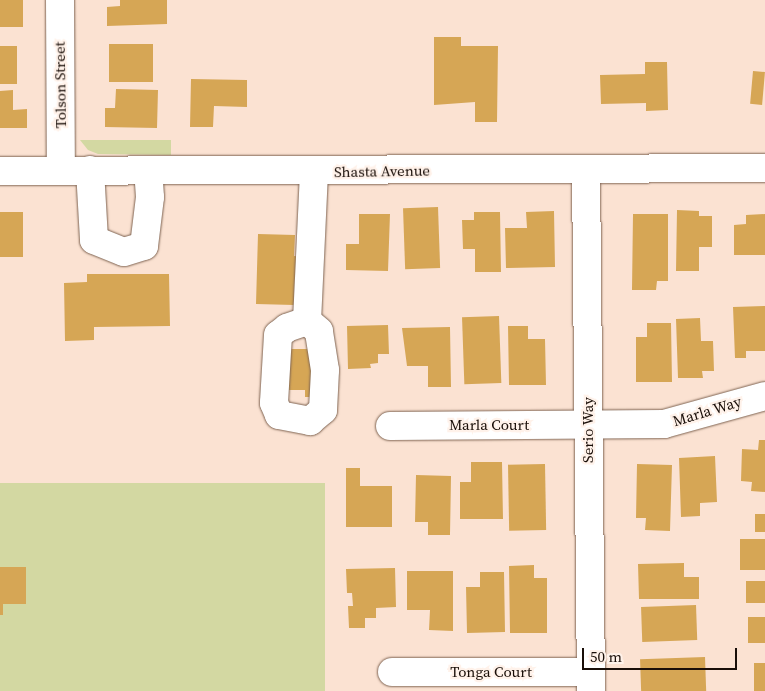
<!DOCTYPE html>
<html>
<head>
<meta charset="utf-8">
<style>
  body { margin:0 }
  #map { position:relative; width:765px; height:691px; overflow:hidden; background:#fbe2d2; font-family:"Source Serif 4",serif }
  div>[style] { position:absolute }
  [style*='--x'] { left:calc(var(--x)*1px); top:calc(var(--y)*1px); width:calc(var(--w)*1px); rotate:calc(var(--a)*1deg) }
  .green>* { inset:0; background:#d3d8a2; transform-origin:0 0 }
  .building>* { inset:0; background:#d6a655; transform-origin:0 0 }
  .roads { filter:drop-shadow(0 0 1px #7f6452) drop-shadow(0 0 1px #7f6452) }
  .minor>* { height:28px; margin:-14px; padding:0 14px; transform-origin:14px; border-radius:14px; background:#fff }
  span { translate:-50% -50%; white-space:nowrap; text-align:center; line-height:1.15; -webkit-text-stroke:4.5px #fff2ea; paint-order:stroke }
  .street-label { font-size:15px; color:#190e08 }
  .scale { position:absolute; left:582px; top:648px; width:155px; height:22px; box-sizing:border-box; border:2px solid #190e08; border-top:0; padding-left:6px; font-size:15px; line-height:18px; white-space:nowrap; color:#190e08; -webkit-text-stroke:4px #fff2ea; paint-order:stroke }
</style>
</head>
<body>
<div id="map">
  <div class="green">
    <div style="clip-path:polygon(80px 140px,171px 140px,171px 155px,98px 154px,88px 150px)"></div>
    <div style="left:325px;top:483px;width:208px;height:325px;rotate:90deg"></div>
  </div>
  <div class="building">
    <div style="left:0;top:0;width:23px;height:27px"></div>
    <div style="clip-path:polygon(120px 0,167px 0,167px 24px,107px 26px,107px 7px,120px 6px)"></div>
    <div style="clip-path:polygon(434px 37px,461px 37px,461px 46px,498px 46px,497px 122px,475px 122px,475px 102px,434px 105px)"></div>
    <div style="left:153px;top:44px;width:38px;height:44px;rotate:90deg"></div>
    <div style="left:0;top:46px;width:17px;height:38px"></div>
    <div style="clip-path:polygon(645px 62px,667px 62px,668px 110px,646px 111px,646px 103px,601px 104px,600px 75px,645px 74px)"></div>
    <div style="left:753px;top:71px;width:12px;height:33px;rotate:5deg"></div>
    <div style="clip-path:polygon(191px 79px,247px 80px,247px 107px,214px 106px,213px 127px,190px 127px)"></div>
    <div style="clip-path:polygon(116px 89px,158px 90px,157px 128px,105px 127px,105px 108px,115px 108px)"></div>
    <div style="clip-path:polygon(13px 90px,13px 110px,27px 109px,27px 128px,0 128px,0 91px)"></div>
    <div style="left:438px;top:207px;width:61px;height:35px;rotate:88deg"></div>
    <div style="clip-path:polygon(677px 210px,699px 211px,699px 216px,712px 216px,712px 247px,699px 247px,699px 271px,676px 271px)"></div>
    <div style="clip-path:polygon(554px 211px,555px 267px,506px 268px,505px 228px,527px 228px,526px 212px)"></div>
    <div style="left:0;top:212px;width:23px;height:45px"></div>
    <div style="clip-path:polygon(474px 212px,500px 212px,501px 272px,475px 272px,475px 249px,463px 249px,462px 220px,474px 220px)"></div>
    <div style="clip-path:polygon(359px 214px,390px 214px,388px 271px,346px 270px,346px 244px,359px 244px)"></div>
    <div style="clip-path:polygon(633px 214px,668px 214px,668px 281px,657px 281px,656px 290px,632px 290px)"></div>
    <div style="clip-path:polygon(765px 214px,765px 255px,734px 255px,734px 225px,746px 224px,746px 215px)"></div>
    <div style="clip-path:polygon(258px 234px,295px 235px,294px 256px,305px 257px,305px 276px,295px 275px,294px 305px,256px 304px)"></div>
    <div style="clip-path:polygon(87px 274px,169px 274px,170px 326px,94px 327px,94px 340px,65px 341px,64px 283px,87px 282px)"></div>
    <div style="clip-path:polygon(765px 306px,765px 351px,746px 351px,746px 358px,735px 358px,733px 307px)"></div>
    <div style="left:499px;top:316px;width:67px;height:37px;rotate:88deg"></div>
    <div style="clip-path:polygon(700px 318px,701px 341px,713px 341px,714px 371px,702px 371px,703px 378px,678px 378px,676px 319px)"></div>
    <div style="clip-path:polygon(647px 323px,671px 323px,672px 382px,636px 382px,636px 337px,647px 337px)"></div>
    <div style="clip-path:polygon(388px 325px,389px 354px,378px 354px,378px 363px,370px 364px,371px 368px,348px 369px,347px 326px)"></div>
    <div style="clip-path:polygon(508px 326px,528px 326px,528px 339px,545px 339px,546px 385px,509px 385px)"></div>
    <div style="clip-path:polygon(450px 327px,451px 387px,428px 387px,428px 366px,407px 366px,402px 328px)"></div>
    <div style="clip-path:polygon(288px 349px,320px 349px,321px 397px,305px 397px,305px 390px,289px 390px)"></div>
    <div style="clip-path:polygon(759px 440px,765px 440px,765px 492px,751px 491px,752px 482px,741px 481px,742px 449px,758px 450px)"></div>
    <div style="clip-path:polygon(715px 456px,717px 502px,700px 503px,700px 516px,681px 517px,679px 458px)"></div>
    <div style="clip-path:polygon(471px 462px,502px 462px,503px 519px,460px 519px,460px 482px,471px 482px)"></div>
    <div style="left:545px;top:464px;width:66px;height:37px;rotate:89deg"></div>
    <div style="clip-path:polygon(637px 464px,672px 465px,670px 531px,645px 530px,646px 518px,636px 518px)"></div>
    <div style="clip-path:polygon(346px 468px,360px 468px,360px 486px,392px 486px,392px 527px,346px 527px)"></div>
    <div style="clip-path:polygon(416px 475px,451px 476px,450px 535px,428px 535px,428px 522px,415px 522px)"></div>
    <div style="left:755px;top:514px;width:10px;height:18px"></div>
    <div style="left:740px;top:539px;width:25px;height:31px"></div>
    <div style="clip-path:polygon(684px 563px,684px 577px,699px 577px,699px 599px,639px 599px,638px 564px)"></div>
    <div style="clip-path:polygon(534px 565px,534px 578px,547px 578px,547px 633px,510px 633px,509px 566px)"></div>
    <div style="clip-path:polygon(0 567px,26px 567px,26px 604px,3px 604px,3px 615px,0 615px)"></div>
    <div style="clip-path:polygon(395px 568px,396px 607px,376px 608px,376px 618px,365px 618px,365px 628px,349px 628px,348px 606px,353px 606px,352px 593px,347px 593px,346px 569px)"></div>
    <div style="clip-path:polygon(407px 571px,453px 571px,453px 631px,429px 630px,430px 610px,407px 610px)"></div>
    <div style="clip-path:polygon(480px 572px,504px 572px,505px 632px,467px 633px,466px 587px,480px 587px)"></div>
    <div style="left:746px;top:581px;width:19px;height:22px"></div>
    <div style="left:696px;top:605px;width:35px;height:55px;rotate:88deg"></div>
    <div style="left:765px;top:617px;width:26px;height:17px;rotate:90deg"></div>
    <div style="left:705px;top:657px;width:34px;height:65px;rotate:88deg"></div>
    <div style="left:754px;top:663px;width:11px;height:28px"></div>
  </div>
  <div class="roads">
    <div class="minor">
      <div style="--x:60;--y:0;--w:171;--a:89.7"></div>
      <div style="--x:586;--y:169;--w:522;--a:89.45"></div>
      <div style="--x:90;--y:170;--w:70;--a:86.7"></div>
      <div style="--x:94;--y:240;--w:32;--a:22"></div>
      <div style="--x:124;--y:252;--w:21;--a:-17"></div>
      <div style="--x:144;--y:246;--w:49;--a:-83"></div>
      <div style="--x:150;--y:197;--w:27;--a:-94"></div>
      <div style="--x:0;--y:171;--w:765;--a:-0.22"></div>
      <div style="--x:307;--y:321;--w:21;--a:161"></div>
      <div style="--x:287;--y:328;--w:11;--a:142"></div>
      <div style="--x:278;--y:335;--w:68;--a:93.4"></div>
      <div style="--x:274;--y:403;--w:13;--a:67"></div>
      <div style="--x:279;--y:415;--w:32;--a:11"></div>
      <div style="--x:310;--y:421;--w:17;--a:-40"></div>
      <div style="--x:323;--y:410;--w:40;--a:-87.1"></div>
      <div style="--x:325;--y:370;--w:39;--a:-99"></div>
      <div style="--x:319;--y:331;--w:16;--a:-140"></div>
      <div style="--x:307;--y:321;--w:149;--a:-87.3"></div>
      <div style="--x:390;--y:426;--w:274;--a:-0.4"></div>
      <div style="--x:664;--y:424;--w:105;--a:-15.5"></div>
      <div style="--x:392;--y:672;--w:198;--a:0"></div>
    </div>
  </div>
  <div class="street-label">
    <span style="left:60px;top:85px;rotate:-91deg">Tolson Street</span>
    <span style="left:382px;top:171px;rotate:-1deg">Shasta Avenue</span>
    <span style="left:707px;top:411px;rotate:-17deg">Marla Way</span>
    <span style="left:489px;top:425px">Marla Court</span>
    <span style="left:588px;top:430px;rotate:-90deg">Serio Way</span>
    <span style="left:491px;top:672px">Tonga Court</span>
  </div>
  <div class="scale">50 m</div>
</div>
</body>
</html>
